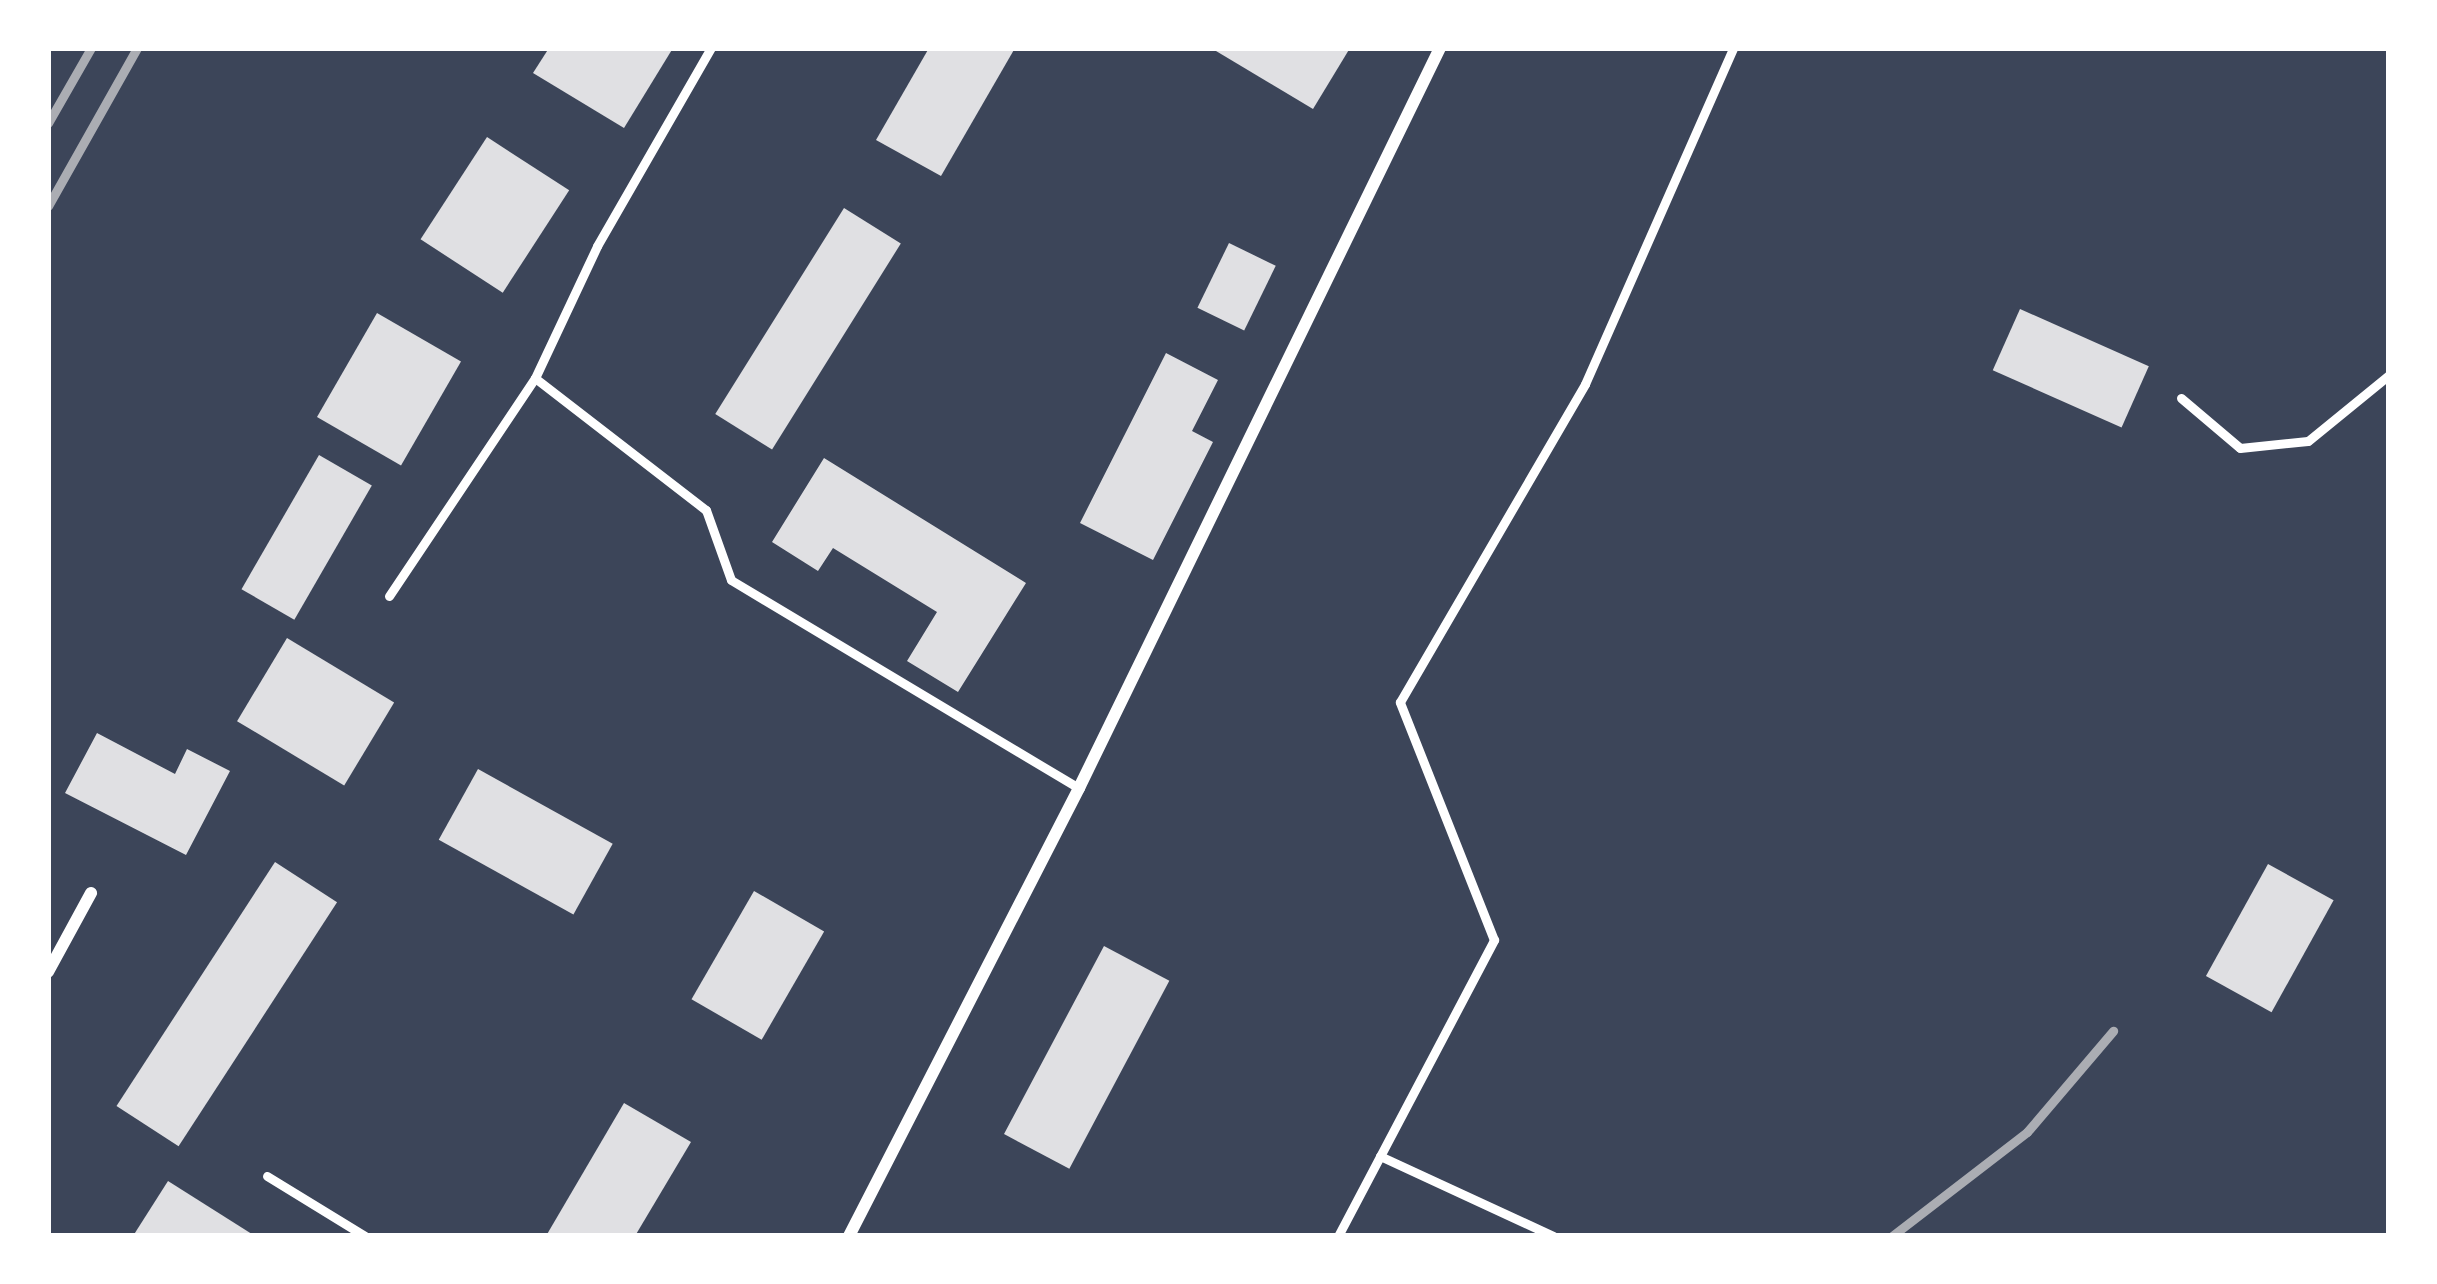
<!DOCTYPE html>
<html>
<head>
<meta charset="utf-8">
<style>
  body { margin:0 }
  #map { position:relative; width:2437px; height:1284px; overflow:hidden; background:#2d3142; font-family:Inter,sans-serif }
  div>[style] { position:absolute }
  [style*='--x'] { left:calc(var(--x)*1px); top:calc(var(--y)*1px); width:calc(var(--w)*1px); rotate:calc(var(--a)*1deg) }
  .green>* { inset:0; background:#3c4559; transform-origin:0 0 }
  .building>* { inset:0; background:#e0e0e3; transform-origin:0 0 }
  .service>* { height:9px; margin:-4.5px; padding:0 4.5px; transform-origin:4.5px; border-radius:4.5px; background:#fff }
  .minor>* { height:12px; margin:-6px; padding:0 6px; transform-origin:6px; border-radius:6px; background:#fff }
  .rail>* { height:9px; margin:-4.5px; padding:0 4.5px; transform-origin:4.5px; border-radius:4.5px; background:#abadb3 }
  span { translate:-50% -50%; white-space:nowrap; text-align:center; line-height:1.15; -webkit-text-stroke:12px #fff; paint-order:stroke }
  .frame { position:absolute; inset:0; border:51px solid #fff; pointer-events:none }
</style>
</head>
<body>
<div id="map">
  <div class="green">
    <div style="left:48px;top:48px;width:2341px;height:1188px"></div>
  </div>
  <div class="building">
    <div style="clip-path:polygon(549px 48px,673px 48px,624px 128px,533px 73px)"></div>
    <div style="clip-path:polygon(929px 48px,1015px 48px,941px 176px,876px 140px)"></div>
    <div style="clip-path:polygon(1211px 48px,1350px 48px,1313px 109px)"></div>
    <div style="left:487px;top:137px;width:98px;height:122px;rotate:33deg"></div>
    <div style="left:844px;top:208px;width:67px;height:243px;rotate:32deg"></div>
    <div style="left:1229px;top:243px;width:52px;height:72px;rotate:26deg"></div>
    <div style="left:2020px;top:309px;width:141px;height:67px;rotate:24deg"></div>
    <div style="left:377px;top:313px;width:97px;height:120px;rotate:30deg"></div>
    <div style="clip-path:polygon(1166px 353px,1218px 380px,1192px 431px,1213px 442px,1153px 560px,1080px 523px)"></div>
    <div style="left:319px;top:455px;width:61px;height:155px;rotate:30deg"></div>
    <div style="clip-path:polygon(824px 458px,1026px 583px,958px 692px,907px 661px,937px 612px,833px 548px,818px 571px,772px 542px)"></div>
    <div style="left:287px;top:638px;width:125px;height:97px;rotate:31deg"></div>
    <div style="clip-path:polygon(97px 733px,175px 774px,187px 749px,230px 771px,186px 855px,65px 793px)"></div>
    <div style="left:478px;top:769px;width:154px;height:81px;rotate:29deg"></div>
    <div style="left:275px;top:862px;width:74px;height:291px;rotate:33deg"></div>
    <div style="left:2268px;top:864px;width:75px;height:128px;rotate:29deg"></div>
    <div style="left:754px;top:891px;width:81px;height:125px;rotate:30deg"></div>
    <div style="left:1104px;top:946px;width:74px;height:213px;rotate:28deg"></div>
    <div style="clip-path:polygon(624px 1103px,691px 1142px,635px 1236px,546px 1236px)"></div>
    <div style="clip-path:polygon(168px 1181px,255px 1236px,133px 1236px)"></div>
  </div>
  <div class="service">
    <div style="--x:535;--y:378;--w:216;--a:37.7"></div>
    <div style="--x:706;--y:510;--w:74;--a:70.3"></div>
    <div style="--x:731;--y:580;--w:405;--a:30.9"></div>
    <div style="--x:2181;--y:398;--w:77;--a:40.3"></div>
    <div style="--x:2240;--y:448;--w:68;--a:-5.9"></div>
    <div style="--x:2308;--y:441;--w:104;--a:-39.2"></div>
    <div style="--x:389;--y:596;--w:262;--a:-56.2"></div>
    <div style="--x:535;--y:378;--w:146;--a:-64.8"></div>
    <div style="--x:597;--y:246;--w:228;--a:-60.1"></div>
    <div style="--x:1380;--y:1156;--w:191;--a:24.8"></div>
    <div style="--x:267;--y:1176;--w:115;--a:31.5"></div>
    <div style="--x:1338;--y:1236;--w:335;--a:-62.2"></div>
    <div style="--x:1494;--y:940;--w:256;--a:-111.6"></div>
    <div style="--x:1400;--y:702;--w:368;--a:-59.8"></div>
    <div style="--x:1585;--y:384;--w:367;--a:-66.2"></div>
  </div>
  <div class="minor">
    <div style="--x:48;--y:972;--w:90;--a:-61.4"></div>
    <div style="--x:849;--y:1236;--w:504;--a:-62.82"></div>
    <div style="--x:1079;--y:788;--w:823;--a:-64"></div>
  </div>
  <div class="rail">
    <div style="--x:48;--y:123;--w:86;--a:-60.2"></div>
    <div style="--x:48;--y:206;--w:181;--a:-60.6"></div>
    <div style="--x:1892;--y:1236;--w:170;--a:-37.6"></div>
    <div style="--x:2027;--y:1132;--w:133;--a:-49.6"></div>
  </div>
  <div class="frame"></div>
</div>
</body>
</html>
